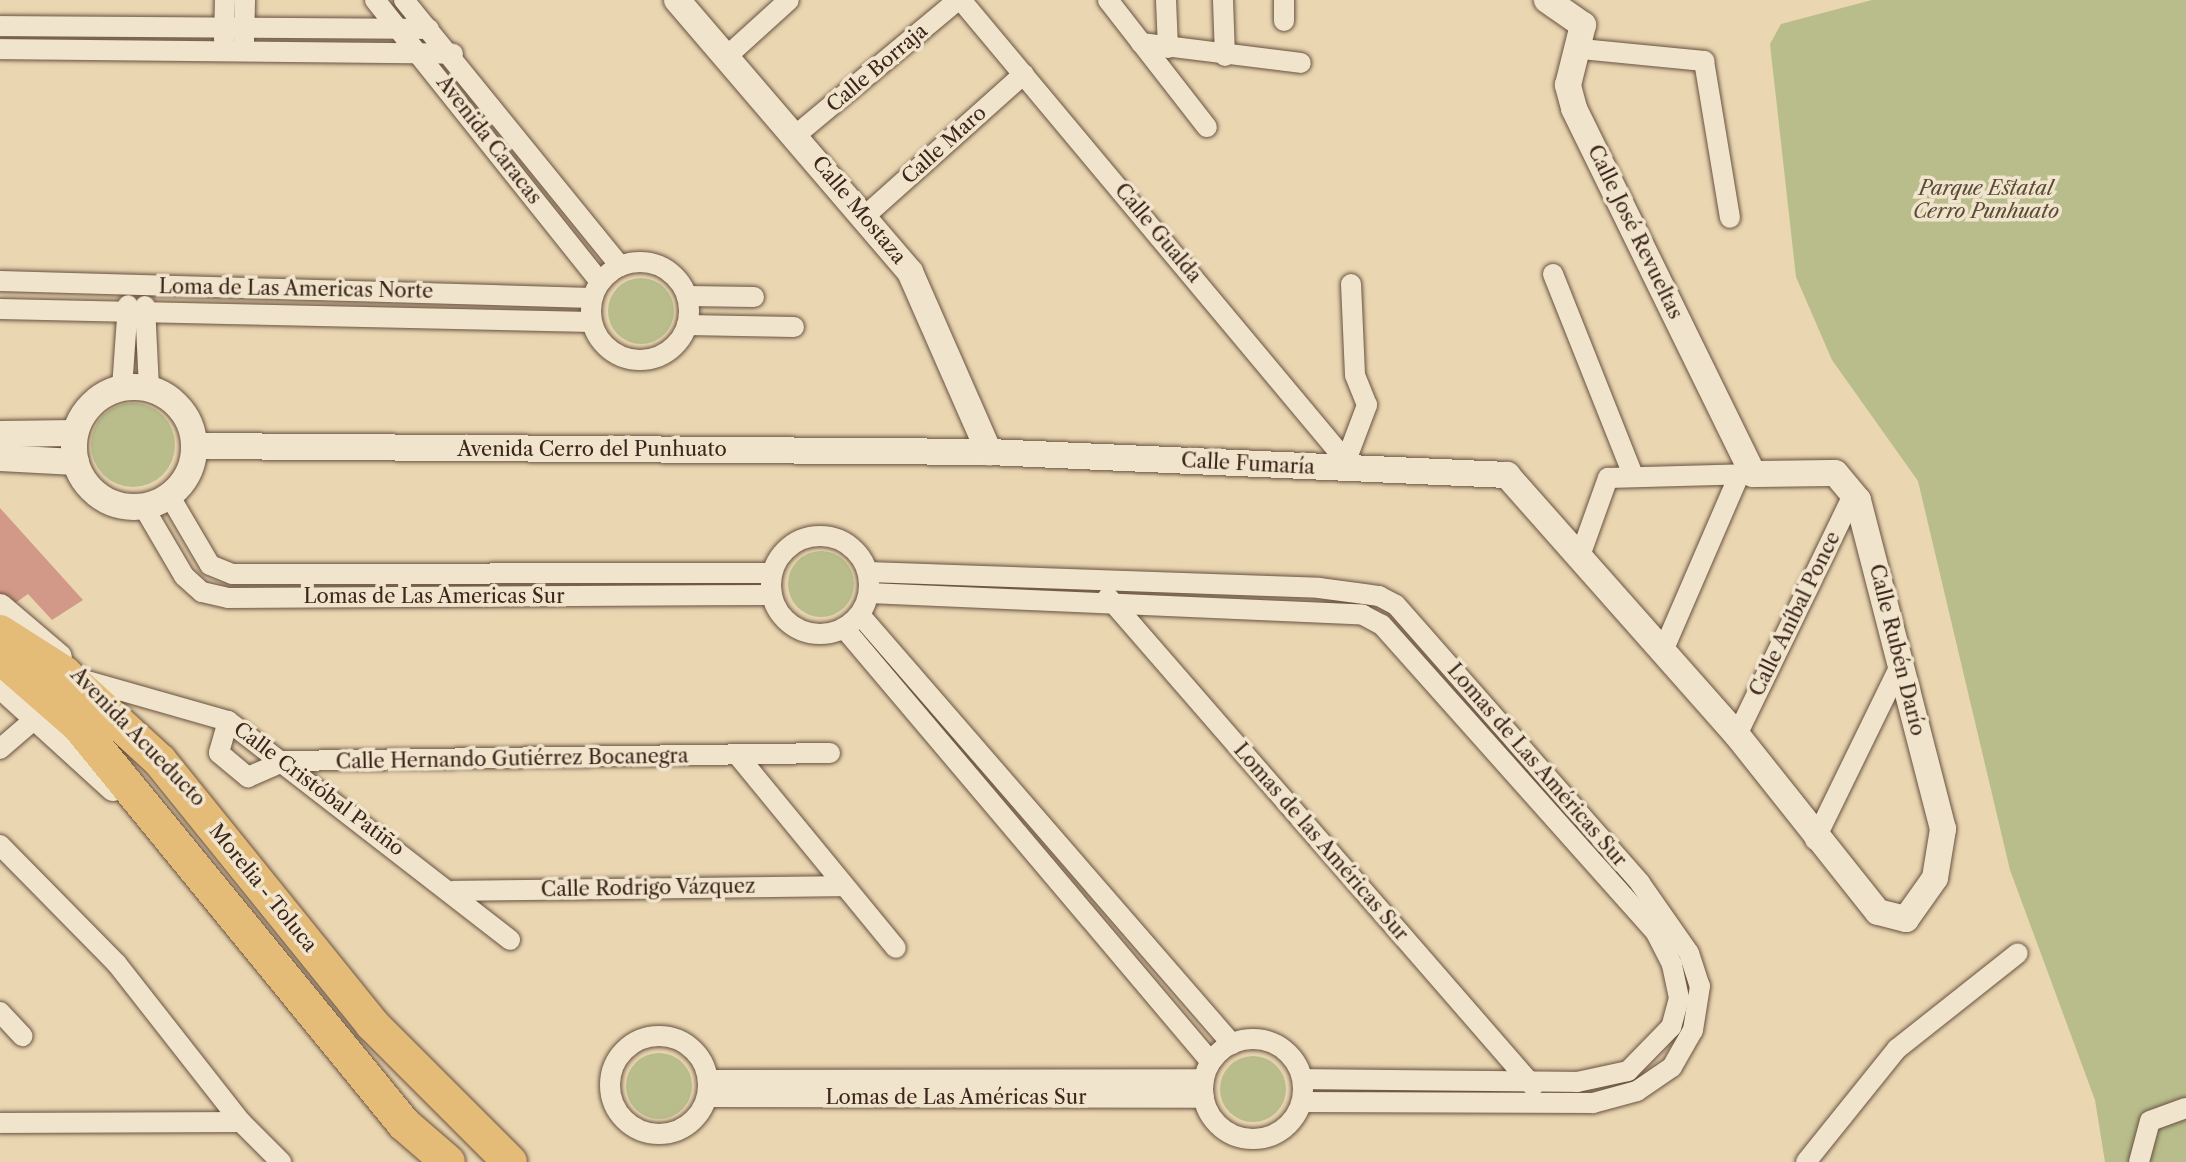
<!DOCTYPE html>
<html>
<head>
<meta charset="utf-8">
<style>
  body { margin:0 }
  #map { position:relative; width:2186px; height:1162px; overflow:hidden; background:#ead6b1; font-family:"Libre Caslon Text",serif }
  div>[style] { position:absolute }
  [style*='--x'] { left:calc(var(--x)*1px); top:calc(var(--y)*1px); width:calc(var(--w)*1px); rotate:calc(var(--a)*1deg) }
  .green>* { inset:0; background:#b8bd8b }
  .round { border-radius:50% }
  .building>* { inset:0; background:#d39988 }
  .roads { filter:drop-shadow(0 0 2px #685241) drop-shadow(0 0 2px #685241) }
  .minor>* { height:20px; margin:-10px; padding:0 10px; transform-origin:10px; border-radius:10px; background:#f1e4cc }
  .minor>.ring { margin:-10px; padding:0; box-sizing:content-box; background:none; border:20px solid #f1e4cc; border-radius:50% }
  .tertiary>* { height:26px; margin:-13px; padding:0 13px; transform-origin:13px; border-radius:13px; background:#f1e4cc }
  .tertiary>.ring { margin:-13px; padding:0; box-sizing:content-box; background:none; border:26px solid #f1e4cc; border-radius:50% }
  .primary>* { height:34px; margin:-17px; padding:0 17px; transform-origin:17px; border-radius:17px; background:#e5bb78 }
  span { translate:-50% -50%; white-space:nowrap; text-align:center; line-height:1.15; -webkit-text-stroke:7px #f1e4cc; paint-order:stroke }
  .street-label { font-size:20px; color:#3c261c }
  .park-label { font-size:20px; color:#5b4c38; font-style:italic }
</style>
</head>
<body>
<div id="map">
  <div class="green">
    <div style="clip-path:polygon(1872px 0,2186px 0,2186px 1162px,2105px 1162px,2095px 1100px,2010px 870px,1918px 481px,1832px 360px,1796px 277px,1770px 44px,1781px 24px)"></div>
    <div class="round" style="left:608px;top:278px;width:66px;height:66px"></div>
    <div class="round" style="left:91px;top:403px;width:84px;height:84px"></div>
    <div class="round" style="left:788px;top:551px;width:66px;height:66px"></div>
    <div class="round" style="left:626px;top:1053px;width:66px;height:66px"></div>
    <div class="round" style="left:1220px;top:1056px;width:66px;height:66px"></div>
  </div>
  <div class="building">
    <div style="clip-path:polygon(0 508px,83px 600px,52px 620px,28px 594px,14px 604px,0 595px)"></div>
  </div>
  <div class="roads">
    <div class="minor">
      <div style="--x:375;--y:0;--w:361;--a:51.4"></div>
      <div style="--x:404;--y:0;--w:343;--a:50.9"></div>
      <div style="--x:961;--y:0;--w:610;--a:50.12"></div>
      <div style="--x:1108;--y:0;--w:161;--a:52.1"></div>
      <div style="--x:1166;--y:0;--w:48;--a:87.6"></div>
      <div style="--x:1223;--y:0;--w:56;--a:88"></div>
      <div style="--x:1284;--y:0;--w:21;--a:90"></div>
      <div style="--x:0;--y:26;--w:429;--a:0.4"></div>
      <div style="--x:224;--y:40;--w:40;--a:-88.6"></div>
      <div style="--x:244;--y:42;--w:42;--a:-88.6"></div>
      <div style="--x:1141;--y:43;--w:161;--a:7.1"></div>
      <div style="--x:0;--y:49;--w:453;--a:0.6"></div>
      <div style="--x:1581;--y:49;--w:124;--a:5.6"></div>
      <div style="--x:1704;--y:61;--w:159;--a:80.6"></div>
      <div style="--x:725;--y:58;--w:86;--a:-42.2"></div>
      <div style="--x:796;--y:135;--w:211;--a:-39.8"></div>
      <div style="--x:865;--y:216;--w:213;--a:-41.8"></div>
      <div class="ring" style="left:591px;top:262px;width:78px;height:78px"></div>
      <div style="--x:1553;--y:274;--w:214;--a:68.3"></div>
      <div style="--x:0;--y:281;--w:592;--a:1.64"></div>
      <div style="--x:687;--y:296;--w:67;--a:0.9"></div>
      <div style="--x:145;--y:306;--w:83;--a:87.2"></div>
      <div style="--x:0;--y:309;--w:592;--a:1.26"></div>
      <div style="--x:687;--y:325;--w:107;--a:1.1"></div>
      <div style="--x:122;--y:388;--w:83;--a:-85.9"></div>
      <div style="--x:1347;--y:458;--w:57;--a:-69.3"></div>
      <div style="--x:1367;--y:405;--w:32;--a:-112"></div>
      <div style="--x:1355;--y:375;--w:91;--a:-92.5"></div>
      <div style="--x:169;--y:495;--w:81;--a:59.6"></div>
      <div style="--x:210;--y:565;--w:24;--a:22"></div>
      <div style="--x:232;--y:574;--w:540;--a:-0.11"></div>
      <div style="--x:143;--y:506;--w:81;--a:59.6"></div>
      <div style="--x:184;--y:576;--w:24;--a:42"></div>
      <div style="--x:202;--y:592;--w:27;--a:13"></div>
      <div style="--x:228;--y:598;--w:544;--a:-0.32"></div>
      <div class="ring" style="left:771px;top:536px;width:78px;height:78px"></div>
      <div style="--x:1580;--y:556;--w:83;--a:-70.3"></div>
      <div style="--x:1608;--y:478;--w:145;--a:-1.6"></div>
      <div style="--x:868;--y:572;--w:451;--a:2"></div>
      <div style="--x:1319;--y:588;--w:61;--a:7.6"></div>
      <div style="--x:1379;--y:596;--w:19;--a:28"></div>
      <div style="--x:1396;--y:605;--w:370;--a:48.7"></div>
      <div style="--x:1640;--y:883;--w:85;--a:55"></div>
      <div style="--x:1689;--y:953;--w:35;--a:72"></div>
      <div style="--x:1700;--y:986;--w:45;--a:99"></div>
      <div style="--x:1693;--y:1030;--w:43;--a:119.6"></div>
      <div style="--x:1672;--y:1067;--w:42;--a:145.6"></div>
      <div style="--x:1637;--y:1091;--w:46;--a:164.7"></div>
      <div style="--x:1593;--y:1103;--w:291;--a:-179.8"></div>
      <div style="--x:869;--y:593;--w:494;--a:2.5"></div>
      <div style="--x:1363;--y:615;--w:21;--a:28"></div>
      <div style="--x:1382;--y:625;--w:412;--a:48.3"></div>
      <div style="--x:1656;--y:933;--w:36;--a:63"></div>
      <div style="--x:1672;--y:965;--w:34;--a:78"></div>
      <div style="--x:1679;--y:998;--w:30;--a:105"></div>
      <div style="--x:1671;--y:1027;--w:62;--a:134.3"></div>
      <div style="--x:1628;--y:1071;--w:52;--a:167.8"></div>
      <div style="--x:1577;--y:1082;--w:274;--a:-179.4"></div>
      <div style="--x:1108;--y:597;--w:648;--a:49.01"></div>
      <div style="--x:860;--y:615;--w:568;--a:49.07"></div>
      <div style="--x:844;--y:628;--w:568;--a:49.78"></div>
      <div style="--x:1663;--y:651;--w:192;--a:-66.6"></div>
      <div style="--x:84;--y:680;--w:150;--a:15.9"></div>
      <div style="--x:228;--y:721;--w:357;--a:37.8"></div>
      <div style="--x:228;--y:721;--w:33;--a:106"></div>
      <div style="--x:219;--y:753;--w:38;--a:40"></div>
      <div style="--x:248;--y:777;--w:40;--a:-23.4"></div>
      <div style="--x:285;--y:761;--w:545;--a:-0.84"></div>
      <div style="--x:1737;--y:735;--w:269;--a:-64.2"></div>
      <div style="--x:0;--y:749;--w:48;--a:-40.7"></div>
      <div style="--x:739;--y:757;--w:247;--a:50.6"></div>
      <div style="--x:1815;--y:840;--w:191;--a:-64"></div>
      <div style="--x:0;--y:845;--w:167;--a:45.5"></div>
      <div style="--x:117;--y:964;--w:201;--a:51.9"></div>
      <div style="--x:241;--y:1122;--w:57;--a:45"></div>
      <div style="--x:453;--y:891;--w:391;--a:-0.7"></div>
      <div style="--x:0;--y:1012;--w:33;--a:47"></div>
      <div class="ring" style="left:610px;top:1036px;width:78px;height:78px"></div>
      <div class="ring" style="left:1203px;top:1039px;width:80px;height:80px"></div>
      <div style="--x:709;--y:1080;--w:495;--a:-0.1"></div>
      <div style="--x:707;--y:1097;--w:497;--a:0.1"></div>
      <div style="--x:0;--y:1123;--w:241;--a:-0.2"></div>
      <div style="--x:1806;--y:1162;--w:145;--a:-51.2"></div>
      <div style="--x:1897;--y:1049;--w:154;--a:-38.4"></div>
      <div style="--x:2139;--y:1162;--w:42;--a:-75"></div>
      <div style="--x:2150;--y:1121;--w:38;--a:-20"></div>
    </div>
    <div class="tertiary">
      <div style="--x:677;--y:0;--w:358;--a:49.4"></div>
      <div style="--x:910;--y:272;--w:197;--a:66.3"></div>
      <div class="ring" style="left:74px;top:387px;width:94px;height:94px"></div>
      <div style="--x:0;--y:434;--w:75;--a:-0.8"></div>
      <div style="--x:194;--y:446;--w:795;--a:0.43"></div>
      <div style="--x:989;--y:452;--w:519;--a:2.54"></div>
      <div style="--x:1507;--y:475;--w:347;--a:48.5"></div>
      <div style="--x:1737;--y:735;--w:226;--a:51.5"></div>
      <div style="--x:1878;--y:912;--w:29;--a:14"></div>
      <div style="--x:1906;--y:919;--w:50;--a:-54.7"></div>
      <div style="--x:1935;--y:878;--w:50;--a:-80.7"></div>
      <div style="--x:1943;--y:829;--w:340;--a:-104.5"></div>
      <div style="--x:1858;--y:500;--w:35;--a:-130"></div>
      <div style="--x:1835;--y:473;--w:82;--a:179.3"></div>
      <div style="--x:1753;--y:474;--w:407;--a:-116.1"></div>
      <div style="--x:1574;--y:108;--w:24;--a:-105"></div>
      <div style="--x:1568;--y:85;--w:62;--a:-76"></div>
      <div style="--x:1583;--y:25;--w:44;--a:-145.2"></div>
      <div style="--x:0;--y:458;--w:76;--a:3"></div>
      <div style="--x:0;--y:607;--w:77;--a:40.3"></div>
      <div style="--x:0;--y:685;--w:153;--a:42.3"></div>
    </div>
    <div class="primary">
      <div style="--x:0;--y:632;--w:76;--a:32.6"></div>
      <div style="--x:64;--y:673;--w:130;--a:42.5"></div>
      <div style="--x:160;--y:761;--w:338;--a:51.1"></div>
      <div style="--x:372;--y:1024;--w:195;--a:45"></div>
      <div style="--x:0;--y:657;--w:103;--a:41.1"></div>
      <div style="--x:78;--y:725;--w:515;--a:50.75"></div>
      <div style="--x:404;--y:1124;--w:58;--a:40.8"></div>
    </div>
  </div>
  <div class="street-label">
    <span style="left:877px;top:68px;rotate:-40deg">Calle Borraja</span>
    <span style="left:489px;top:140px;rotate:52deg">Avenida Caracas</span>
    <span style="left:944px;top:145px;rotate:-42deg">Calle Maro</span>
    <span style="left:859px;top:210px;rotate:50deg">Calle Mostaza</span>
    <span style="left:1635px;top:232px;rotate:64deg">Calle José Revueltas</span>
    <span style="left:1158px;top:233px;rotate:50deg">Calle Gualda</span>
    <span style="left:296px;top:289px;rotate:1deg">Loma de Las Americas Norte</span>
    <span style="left:592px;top:449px">Avenida Cerro del Punhuato</span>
    <span style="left:1248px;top:464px;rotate:3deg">Calle Fumaría</span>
    <span style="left:434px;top:596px">Lomas de Las Americas Sur</span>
    <span style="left:1795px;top:614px;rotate:-64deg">Calle Aníbal Ponce</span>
    <span style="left:1897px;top:650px;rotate:76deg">Calle Rubén Darío</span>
    <span style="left:138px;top:737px;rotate:46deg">Avenida Acueducto</span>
    <span style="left:512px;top:759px;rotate:-1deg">Calle Hernando Gutiérrez Bocanegra</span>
    <span style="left:1537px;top:765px;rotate:49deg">Lomas de Las Américas Sur</span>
    <span style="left:319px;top:789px;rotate:37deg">Calle Cristóbal Patiño</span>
    <span style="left:1321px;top:842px;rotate:49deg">Lomas de las Américas Sur</span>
    <span style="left:263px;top:888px;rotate:51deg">Morelia - Toluca</span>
    <span style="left:648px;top:888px;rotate:-1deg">Calle Rodrigo Vázquez</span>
    <span style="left:956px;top:1097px">Lomas de Las Américas Sur</span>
  </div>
  <div class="park-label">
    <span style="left:1986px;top:200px">Parque Estatal<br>Cerro Punhuato</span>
  </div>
</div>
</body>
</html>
